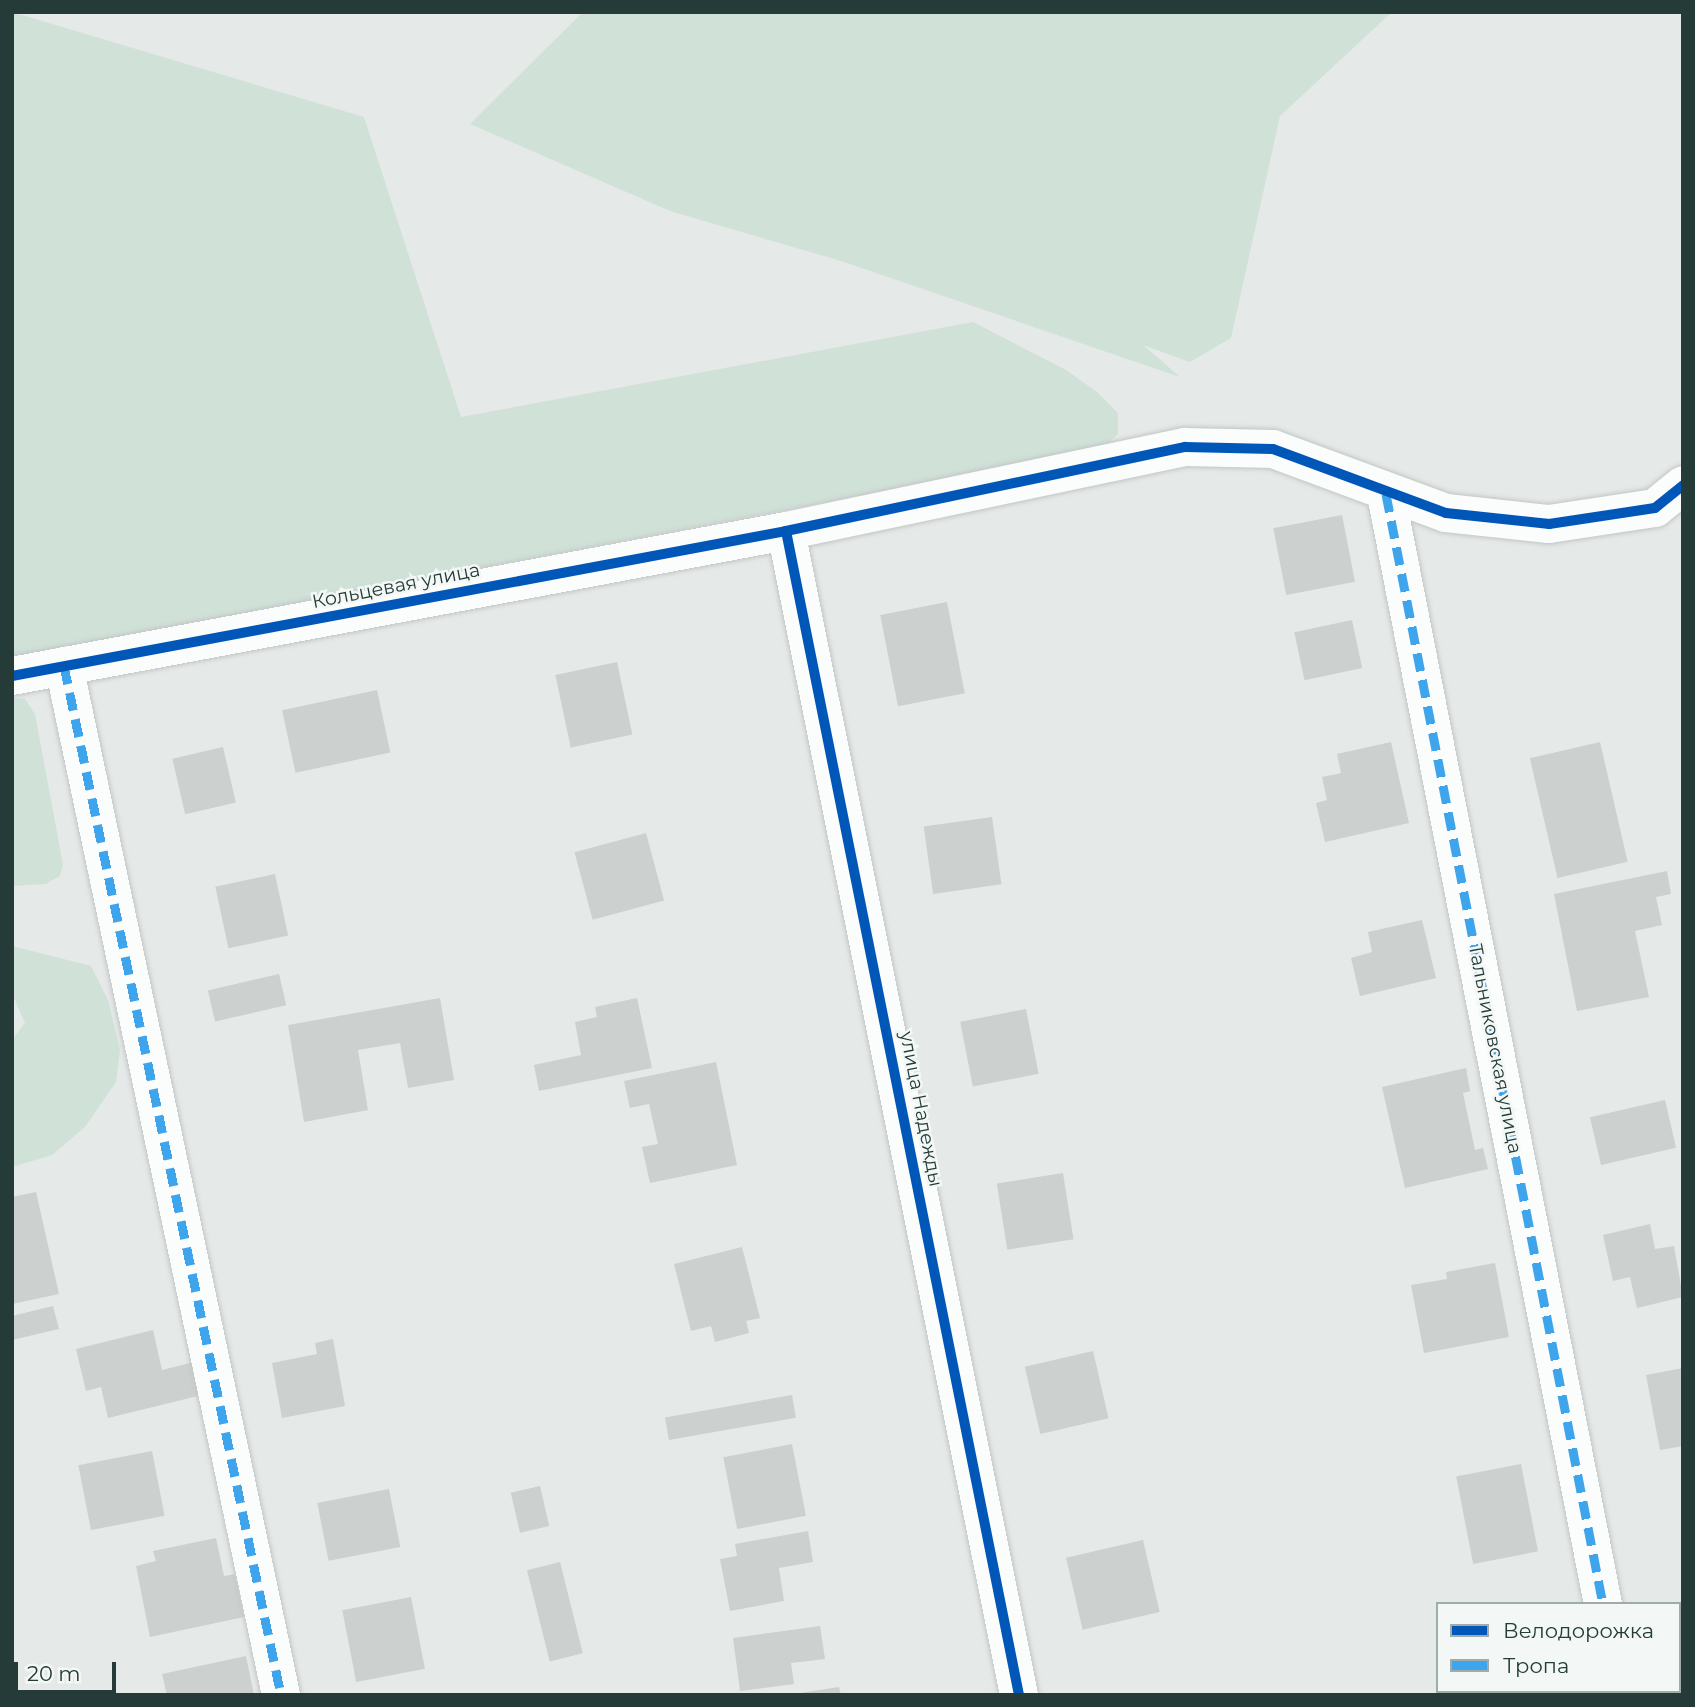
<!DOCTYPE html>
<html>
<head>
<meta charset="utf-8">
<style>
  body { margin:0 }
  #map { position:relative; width:1695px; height:1707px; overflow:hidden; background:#e5e9e8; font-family:Montserrat,sans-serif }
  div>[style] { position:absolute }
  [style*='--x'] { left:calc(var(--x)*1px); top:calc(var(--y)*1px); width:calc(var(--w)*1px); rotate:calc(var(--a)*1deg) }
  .green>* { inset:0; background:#d0e1d8 }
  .building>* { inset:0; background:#ccd0cf; transform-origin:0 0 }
  .roads { filter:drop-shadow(0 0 2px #c2c6c5) drop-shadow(0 0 2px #c2c6c5) }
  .minor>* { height:38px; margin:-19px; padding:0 19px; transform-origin:19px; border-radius:19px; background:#fbfcfc }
  .quiet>* { height:9px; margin-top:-4.5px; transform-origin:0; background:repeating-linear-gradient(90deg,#3ea4ec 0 18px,transparent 0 27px) }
  .cycleway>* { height:10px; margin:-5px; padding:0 5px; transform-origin:5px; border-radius:5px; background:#0057b8 }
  span { translate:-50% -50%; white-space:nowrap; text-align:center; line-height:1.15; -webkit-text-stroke:5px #f3f8f6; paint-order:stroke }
  .street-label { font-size:19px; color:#243b38 }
  .frame { position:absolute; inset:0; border:14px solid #243b38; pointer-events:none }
  .legend { position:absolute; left:1436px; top:1602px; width:245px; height:91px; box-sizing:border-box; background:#f3f8f6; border:2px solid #a0acaa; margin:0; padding:9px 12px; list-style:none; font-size:21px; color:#243b38 }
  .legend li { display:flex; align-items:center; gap:14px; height:35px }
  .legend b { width:35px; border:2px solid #a0acaa }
  .scale { position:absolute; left:14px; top:1662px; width:102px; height:32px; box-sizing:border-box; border:4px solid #243b38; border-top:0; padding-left:9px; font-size:21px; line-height:24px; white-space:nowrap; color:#243b38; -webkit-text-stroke:5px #f3f8f6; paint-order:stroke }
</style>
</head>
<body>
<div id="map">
  <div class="green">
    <div style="clip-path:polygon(12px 12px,364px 117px,461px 417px,973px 322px,1066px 370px,1097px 392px,1118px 413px,1118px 434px,1101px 450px,12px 657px)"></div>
    <div style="clip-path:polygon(583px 12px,1392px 12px,1280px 116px,1231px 338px,1190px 362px,1143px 345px,1180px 377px,841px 261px,670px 211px,470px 124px)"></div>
    <div style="clip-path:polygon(12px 698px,25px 699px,35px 714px,63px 865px,60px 876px,46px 884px,12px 886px)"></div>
    <div style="clip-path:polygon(12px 946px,91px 966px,108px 1000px,120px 1050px,116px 1082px,85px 1127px,52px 1155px,12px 1167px,12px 1040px,25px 1023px,12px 993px)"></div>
  </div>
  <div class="building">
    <div style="left:1342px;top:515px;width:68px;height:70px;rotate:79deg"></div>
    <div style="left:947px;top:602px;width:93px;height:68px;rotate:79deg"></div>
    <div style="left:1352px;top:620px;width:49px;height:59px;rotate:78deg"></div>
    <div style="left:617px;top:662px;width:74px;height:63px;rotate:78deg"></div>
    <div style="left:377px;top:690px;width:64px;height:97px;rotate:78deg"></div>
    <div style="clip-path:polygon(1391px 742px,1409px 823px,1325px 842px,1316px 803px,1327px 800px,1322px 777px,1341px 773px,1337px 754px)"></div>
    <div style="left:1600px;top:742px;width:123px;height:72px;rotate:77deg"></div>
    <div style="left:223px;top:747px;width:57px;height:52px;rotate:77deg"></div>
    <div style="left:992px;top:817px;width:68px;height:69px;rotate:82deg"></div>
    <div style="left:646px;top:833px;width:70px;height:74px;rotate:75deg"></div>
    <div style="clip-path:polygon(1667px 871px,1671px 894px,1656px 897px,1662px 925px,1635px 931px,1649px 997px,1577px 1011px,1554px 894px)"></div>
    <div style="left:275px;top:874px;width:63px;height:61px;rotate:78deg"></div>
    <div style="clip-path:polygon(1422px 920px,1436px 978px,1360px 996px,1351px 958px,1372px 952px,1368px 932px)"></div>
    <div style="left:279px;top:974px;width:32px;height:73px;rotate:77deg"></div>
    <div style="clip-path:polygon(440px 998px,454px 1080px,408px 1088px,400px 1043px,358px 1050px,368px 1110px,304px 1122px,288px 1025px)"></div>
    <div style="clip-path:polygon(637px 998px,652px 1068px,539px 1091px,534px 1065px,581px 1055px,575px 1022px,597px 1017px,595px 1007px)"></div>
    <div style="left:1026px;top:1009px;width:66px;height:67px;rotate:79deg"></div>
    <div style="clip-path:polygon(716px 1062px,737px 1165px,650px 1183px,642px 1147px,658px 1144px,649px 1104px,630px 1108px,624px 1081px)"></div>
    <div style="clip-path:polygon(1466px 1068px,1470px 1091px,1463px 1093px,1475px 1150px,1483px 1148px,1488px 1169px,1405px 1188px,1382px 1087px)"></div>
    <div style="left:1665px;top:1100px;width:49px;height:77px;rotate:77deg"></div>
    <div style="left:1063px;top:1173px;width:67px;height:67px;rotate:81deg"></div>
    <div style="clip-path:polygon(36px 1192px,59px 1294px,12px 1304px,12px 1197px)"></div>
    <div style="clip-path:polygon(1650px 1224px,1655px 1249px,1674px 1246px,1683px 1297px,1637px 1308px,1630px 1277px,1613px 1281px,1603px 1235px)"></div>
    <div style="clip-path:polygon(742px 1247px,760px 1318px,746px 1321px,749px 1333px,715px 1342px,711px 1326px,691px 1331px,674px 1264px)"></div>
    <div style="clip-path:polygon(1495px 1263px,1509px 1337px,1424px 1353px,1411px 1285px,1447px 1279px,1446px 1272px)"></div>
    <div style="clip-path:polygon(53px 1306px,59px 1329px,12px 1340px,12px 1316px)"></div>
    <div style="clip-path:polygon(153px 1330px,162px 1370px,198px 1361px,206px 1394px,108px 1418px,101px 1387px,86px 1391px,76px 1349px)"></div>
    <div style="clip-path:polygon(333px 1339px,345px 1406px,282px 1418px,272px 1363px,317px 1354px,315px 1343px)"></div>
    <div style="left:1093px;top:1351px;width:69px;height:70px;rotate:77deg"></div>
    <div style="clip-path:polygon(1683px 1368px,1683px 1446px,1660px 1450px,1646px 1375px)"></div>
    <div style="left:792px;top:1395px;width:23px;height:129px;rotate:80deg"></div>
    <div style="left:792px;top:1444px;width:73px;height:70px;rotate:79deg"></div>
    <div style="left:152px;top:1451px;width:66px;height:75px;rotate:79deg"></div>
    <div style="left:1521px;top:1464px;width:89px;height:66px;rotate:79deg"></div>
    <div style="left:540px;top:1486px;width:41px;height:30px;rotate:77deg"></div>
    <div style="left:389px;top:1489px;width:59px;height:73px;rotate:79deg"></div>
    <div style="clip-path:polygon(808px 1531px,813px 1562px,779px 1568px,784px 1601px,730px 1611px,720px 1559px,737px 1556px,735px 1544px)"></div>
    <div style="clip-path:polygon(216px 1538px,224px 1576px,235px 1574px,244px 1617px,150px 1637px,136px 1566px,156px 1561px,153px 1551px)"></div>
    <div style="left:1143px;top:1540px;width:74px;height:79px;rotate:77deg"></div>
    <div style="left:560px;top:1562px;width:94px;height:34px;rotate:76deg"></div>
    <div style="left:411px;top:1597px;width:73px;height:70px;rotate:79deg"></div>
    <div style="clip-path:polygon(820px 1626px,825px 1659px,791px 1663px,794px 1684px,740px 1691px,733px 1638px)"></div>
    <div style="clip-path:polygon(246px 1656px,254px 1695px,167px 1695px,162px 1674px)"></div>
    <div style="clip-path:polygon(839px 1687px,841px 1695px,800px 1695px,800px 1693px)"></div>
    <div style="left:1497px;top:1691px;width:77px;height:4px"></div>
  </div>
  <div class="roads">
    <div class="minor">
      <div style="--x:1386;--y:494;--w:1131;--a:78.94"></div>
      <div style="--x:786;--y:531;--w:1187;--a:78.68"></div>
      <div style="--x:64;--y:666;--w:1052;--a:78.09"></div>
      <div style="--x:12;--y:676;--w:787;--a:-10.61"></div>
      <div style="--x:786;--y:531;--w:408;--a:-11.9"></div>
      <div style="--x:1185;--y:447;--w:88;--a:1.3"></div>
      <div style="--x:1273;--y:449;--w:184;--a:20.3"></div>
      <div style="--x:1446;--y:513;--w:104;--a:6.1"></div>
      <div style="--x:1549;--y:524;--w:107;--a:-8.6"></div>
      <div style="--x:1655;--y:508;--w:36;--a:-39"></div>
      <div style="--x:1620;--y:1691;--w:4;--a:76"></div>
    </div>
  </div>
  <div class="quiet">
    <div style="--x:1386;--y:494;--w:1131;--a:78.94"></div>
    <div style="--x:64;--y:666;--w:1052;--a:78.09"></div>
    <div style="--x:1620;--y:1691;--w:4;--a:76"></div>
  </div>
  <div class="cycleway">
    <div style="--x:786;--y:531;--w:1187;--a:78.68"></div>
    <div style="--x:12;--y:676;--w:787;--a:-10.61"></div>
    <div style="--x:786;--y:531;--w:408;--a:-11.9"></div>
    <div style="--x:1185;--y:447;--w:88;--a:1.3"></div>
    <div style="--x:1273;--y:449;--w:184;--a:20.3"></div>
    <div style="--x:1446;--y:513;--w:104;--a:6.1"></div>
    <div style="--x:1549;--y:524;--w:107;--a:-8.6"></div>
    <div style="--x:1655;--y:508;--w:36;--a:-39"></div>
  </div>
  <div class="street-label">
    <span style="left:396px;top:586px;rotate:-11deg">Кольцевая улица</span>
    <span style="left:1495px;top:1049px;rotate:79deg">Тальниковская улица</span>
    <span style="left:921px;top:1109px;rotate:79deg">улица Надежды</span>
  </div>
  <div class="frame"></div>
  <ul class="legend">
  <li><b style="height:9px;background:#0057b8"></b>Велодорожка</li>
  <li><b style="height:9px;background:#3ea4ec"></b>Тропа</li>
  </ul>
  <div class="scale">20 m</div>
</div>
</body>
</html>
